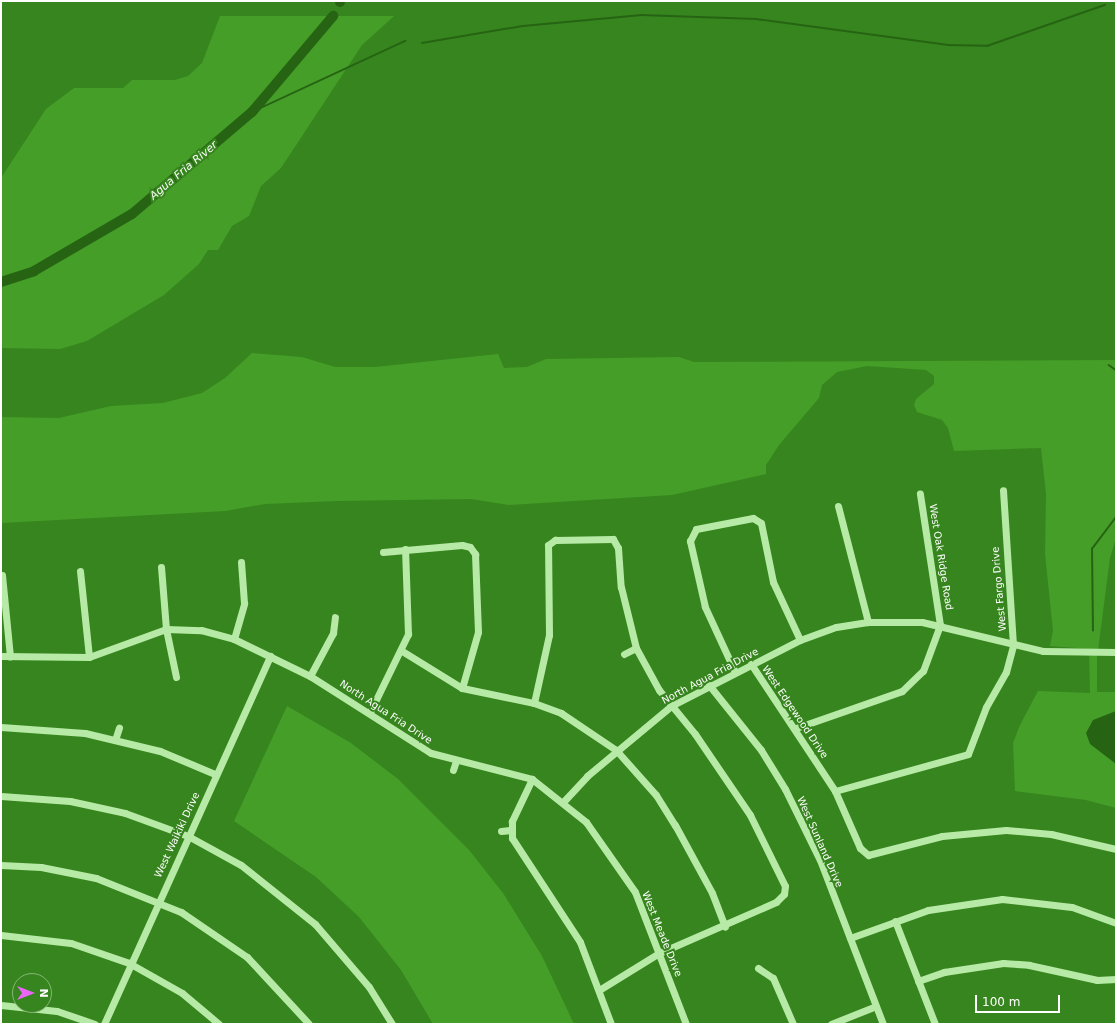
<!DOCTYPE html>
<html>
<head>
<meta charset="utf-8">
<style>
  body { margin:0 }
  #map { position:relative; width:1117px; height:1025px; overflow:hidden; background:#37851e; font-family:"DejaVu Sans",sans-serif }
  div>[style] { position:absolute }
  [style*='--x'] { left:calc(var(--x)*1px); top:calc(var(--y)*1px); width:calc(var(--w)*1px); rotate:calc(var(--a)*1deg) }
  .green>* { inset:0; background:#459e28 }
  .water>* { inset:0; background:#266414 }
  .stream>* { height:1.5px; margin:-0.75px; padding:0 0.75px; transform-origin:0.75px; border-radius:0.75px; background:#266414 }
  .river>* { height:10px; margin:-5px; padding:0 5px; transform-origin:5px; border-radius:5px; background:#266414 }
  .minor>* { height:7px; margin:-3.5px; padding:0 3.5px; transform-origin:3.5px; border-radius:3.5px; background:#b7eaa6 }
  span { translate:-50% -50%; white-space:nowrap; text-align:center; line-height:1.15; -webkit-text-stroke:4px #37851e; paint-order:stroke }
  .street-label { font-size:10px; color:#fff }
  .water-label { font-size:11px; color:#f9fef7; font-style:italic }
  .frame { position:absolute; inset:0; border:2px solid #fff; pointer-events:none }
  .north { position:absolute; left:12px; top:973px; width:40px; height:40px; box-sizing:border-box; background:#37851e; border:1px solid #87b678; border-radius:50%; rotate:90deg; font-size:11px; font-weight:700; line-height:16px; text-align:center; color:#fff }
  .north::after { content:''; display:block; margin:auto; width:14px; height:18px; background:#ec65f9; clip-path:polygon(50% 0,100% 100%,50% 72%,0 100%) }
  .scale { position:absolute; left:975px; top:995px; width:85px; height:18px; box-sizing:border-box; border:2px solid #fff; border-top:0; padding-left:5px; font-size:12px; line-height:14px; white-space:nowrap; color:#fff; -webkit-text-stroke:3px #37851e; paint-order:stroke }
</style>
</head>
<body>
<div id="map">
  <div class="green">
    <div style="clip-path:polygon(220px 16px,394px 16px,362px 45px,281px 168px,261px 186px,249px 216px,232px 226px,218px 250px,208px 250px,199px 264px,164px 295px,87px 341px,60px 349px,1px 348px,1px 178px,46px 109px,74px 88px,123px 88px,132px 80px,175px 80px,188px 76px,202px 63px)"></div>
    <div style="clip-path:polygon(252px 353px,302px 357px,335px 367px,375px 367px,498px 354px,504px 368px,527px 367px,546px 359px,679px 357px,694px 362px,1116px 360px,1116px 538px,1110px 558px,1097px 658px,1097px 692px,1116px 692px,1116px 808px,1086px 800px,1015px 791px,1013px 743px,1020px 725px,1038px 691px,1090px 693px,1089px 649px,1050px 646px,1053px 631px,1045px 554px,1046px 494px,1041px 448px,954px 451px,948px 428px,942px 420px,917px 412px,914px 405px,916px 399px,934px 384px,934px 376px,926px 370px,867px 366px,837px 372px,822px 385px,819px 398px,779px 445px,766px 465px,766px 474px,672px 495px,509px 505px,471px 499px,337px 501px,265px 504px,225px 511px,1px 523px,1px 417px,59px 418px,111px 406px,163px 403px,202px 393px,225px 378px)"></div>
    <div style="clip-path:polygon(287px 706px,351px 743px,398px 779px,469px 850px,503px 893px,542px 956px,574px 1024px,433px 1024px,401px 970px,359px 917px,316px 877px,234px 821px)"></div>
  </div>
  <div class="water">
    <div style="clip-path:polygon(1116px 711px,1116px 764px,1090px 744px,1086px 733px,1093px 720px)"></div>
  </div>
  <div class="stream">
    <div style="--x:422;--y:43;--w:102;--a:-9.6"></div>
    <div style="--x:523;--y:26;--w:119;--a:-5.3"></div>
    <div style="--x:641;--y:15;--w:115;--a:2"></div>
    <div style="--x:756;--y:19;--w:194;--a:7.7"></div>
    <div style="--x:948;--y:45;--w:39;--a:1"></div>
    <div style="--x:987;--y:46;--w:125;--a:-19.2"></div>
    <div style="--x:252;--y:112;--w:169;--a:-24.9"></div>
    <div style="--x:1109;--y:365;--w:9;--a:36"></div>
    <div style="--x:1093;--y:631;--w:82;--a:-90.7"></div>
    <div style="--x:1092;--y:549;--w:40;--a:-53"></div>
  </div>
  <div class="river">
    <div style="--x:340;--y:2;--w:1;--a:-90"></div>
    <div style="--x:1;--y:282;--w:35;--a:-18"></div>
    <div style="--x:34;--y:271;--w:113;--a:-30.2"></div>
    <div style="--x:132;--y:214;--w:157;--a:-40.4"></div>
    <div style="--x:252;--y:112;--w:126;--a:-49.8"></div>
  </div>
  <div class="minor">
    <div style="--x:838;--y:506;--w:120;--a:75.5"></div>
    <div style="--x:383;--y:552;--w:79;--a:-5.1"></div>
    <div style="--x:462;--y:545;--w:8;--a:14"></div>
    <div style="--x:470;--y:547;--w:9;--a:54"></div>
    <div style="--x:475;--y:554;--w:78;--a:87.8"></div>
    <div style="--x:478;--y:632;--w:58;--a:105.9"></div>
    <div style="--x:161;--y:567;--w:62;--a:85.4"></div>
    <div style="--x:166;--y:629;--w:49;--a:78.2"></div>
    <div style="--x:80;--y:571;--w:86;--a:84"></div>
    <div style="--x:2;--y:575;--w:82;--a:84.4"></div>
    <div style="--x:234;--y:639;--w:37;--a:-74"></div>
    <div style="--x:244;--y:603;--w:41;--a:-94.2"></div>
    <div style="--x:402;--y:651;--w:70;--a:31.7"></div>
    <div style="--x:462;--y:688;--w:74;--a:11.8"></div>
    <div style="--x:534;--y:703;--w:29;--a:20"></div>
    <div style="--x:561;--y:713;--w:66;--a:33.9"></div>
    <div style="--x:616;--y:750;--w:60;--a:48.4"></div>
    <div style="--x:656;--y:795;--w:36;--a:58"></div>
    <div style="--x:675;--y:825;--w:77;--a:61.4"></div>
    <div style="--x:712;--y:893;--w:36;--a:69"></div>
    <div style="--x:624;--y:654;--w:13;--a:-27"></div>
    <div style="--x:1;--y:656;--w:88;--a:0.7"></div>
    <div style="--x:89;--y:657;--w:82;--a:-20"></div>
    <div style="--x:166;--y:629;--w:35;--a:2"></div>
    <div style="--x:201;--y:630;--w:34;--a:15"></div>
    <div style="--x:234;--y:639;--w:85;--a:26"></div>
    <div style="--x:310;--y:676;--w:143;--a:32.5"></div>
    <div style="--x:431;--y:753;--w:104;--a:14.4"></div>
    <div style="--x:532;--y:779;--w:69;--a:38.5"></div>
    <div style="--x:586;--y:822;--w:85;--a:55"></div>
    <div style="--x:635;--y:892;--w:142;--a:68.9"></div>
    <div style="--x:751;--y:664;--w:152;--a:56.5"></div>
    <div style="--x:835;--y:791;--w:62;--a:66.3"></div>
    <div style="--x:860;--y:848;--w:11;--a:41"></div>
    <div style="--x:868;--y:855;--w:76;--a:-14.4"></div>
    <div style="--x:942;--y:836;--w:64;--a:-5.4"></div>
    <div style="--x:1006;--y:830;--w:45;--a:5.1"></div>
    <div style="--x:1051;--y:834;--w:67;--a:13"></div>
    <div style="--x:735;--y:672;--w:72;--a:-114.8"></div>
    <div style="--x:705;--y:607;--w:68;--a:-102.8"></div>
    <div style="--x:690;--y:541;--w:13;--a:-63"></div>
    <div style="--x:696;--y:529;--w:58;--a:-10.9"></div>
    <div style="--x:753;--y:518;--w:9;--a:32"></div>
    <div style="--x:761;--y:523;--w:60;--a:78.5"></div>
    <div style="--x:773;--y:582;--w:64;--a:65"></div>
    <div style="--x:310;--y:676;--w:49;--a:-61.9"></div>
    <div style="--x:333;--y:633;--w:16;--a:-83"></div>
    <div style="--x:709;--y:685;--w:83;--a:51.3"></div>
    <div style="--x:761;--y:750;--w:46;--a:58.4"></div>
    <div style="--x:785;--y:789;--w:79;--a:63.8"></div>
    <div style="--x:820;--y:860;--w:176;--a:69"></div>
    <div style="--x:534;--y:703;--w:70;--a:-77.6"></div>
    <div style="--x:549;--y:635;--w:90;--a:-90.6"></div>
    <div style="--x:548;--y:545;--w:9;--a:-36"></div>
    <div style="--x:555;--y:540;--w:58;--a:-1"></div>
    <div style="--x:613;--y:539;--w:10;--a:61"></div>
    <div style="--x:618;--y:548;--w:39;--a:86"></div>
    <div style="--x:621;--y:587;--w:63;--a:76.2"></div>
    <div style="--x:636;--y:648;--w:48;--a:61.3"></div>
    <div style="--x:659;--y:690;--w:57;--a:50.7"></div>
    <div style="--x:695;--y:734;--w:98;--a:55.8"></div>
    <div style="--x:750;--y:815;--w:79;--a:63.8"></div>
    <div style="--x:785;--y:886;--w:8;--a:97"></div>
    <div style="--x:784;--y:894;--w:11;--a:135"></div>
    <div style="--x:776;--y:902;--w:128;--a:156.4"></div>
    <div style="--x:659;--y:953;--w:70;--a:148.3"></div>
    <div style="--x:370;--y:712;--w:87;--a:-64"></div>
    <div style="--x:408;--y:634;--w:85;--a:-92"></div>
    <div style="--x:1;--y:727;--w:84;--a:4.1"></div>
    <div style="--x:85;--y:733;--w:77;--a:13.5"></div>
    <div style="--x:160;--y:751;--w:60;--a:22.7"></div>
    <div style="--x:796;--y:728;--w:112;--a:-19.2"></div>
    <div style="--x:902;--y:691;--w:29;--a:-44"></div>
    <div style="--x:923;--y:671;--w:49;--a:-69.7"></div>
    <div style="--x:940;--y:625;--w:133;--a:-98.7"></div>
    <div style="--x:115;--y:740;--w:13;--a:-72"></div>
    <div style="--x:453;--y:770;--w:9;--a:-72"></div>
    <div style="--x:532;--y:779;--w:47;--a:115.5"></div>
    <div style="--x:512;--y:821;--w:17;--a:90"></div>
    <div style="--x:512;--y:838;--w:124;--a:56.8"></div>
    <div style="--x:580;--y:942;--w:88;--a:69.3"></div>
    <div style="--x:835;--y:791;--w:138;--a:-15.5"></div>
    <div style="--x:968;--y:754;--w:50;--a:-69"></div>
    <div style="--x:986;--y:707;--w:40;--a:-60.3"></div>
    <div style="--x:1006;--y:672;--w:28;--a:-75"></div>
    <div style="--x:1013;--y:645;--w:155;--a:-93.7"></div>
    <div style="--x:1;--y:796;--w:69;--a:4.1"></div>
    <div style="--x:70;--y:801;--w:56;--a:12.3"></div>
    <div style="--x:125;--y:813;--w:67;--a:20.1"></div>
    <div style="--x:188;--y:836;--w:60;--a:28.7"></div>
    <div style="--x:241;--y:865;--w:95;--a:38.6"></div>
    <div style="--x:315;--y:924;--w:83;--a:49.4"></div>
    <div style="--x:369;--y:987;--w:44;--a:58.1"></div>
    <div style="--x:564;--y:801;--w:34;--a:-47"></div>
    <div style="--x:587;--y:776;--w:109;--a:-39.8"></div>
    <div style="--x:671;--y:706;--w:145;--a:-27.1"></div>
    <div style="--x:800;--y:640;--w:38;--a:-20"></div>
    <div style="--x:836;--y:627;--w:32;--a:-9"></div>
    <div style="--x:868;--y:622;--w:54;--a:0"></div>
    <div style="--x:922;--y:622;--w:124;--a:13.5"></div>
    <div style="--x:1043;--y:651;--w:73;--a:0.8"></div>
    <div style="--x:501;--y:831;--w:10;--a:-6"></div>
    <div style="--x:1;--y:865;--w:40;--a:2.9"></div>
    <div style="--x:41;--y:867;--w:56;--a:11.3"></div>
    <div style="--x:96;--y:878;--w:92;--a:21.8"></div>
    <div style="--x:181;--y:912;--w:80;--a:34.3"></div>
    <div style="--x:247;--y:957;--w:91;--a:47.2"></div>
    <div style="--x:895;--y:921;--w:110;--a:68.8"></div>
    <div style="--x:1;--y:935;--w:70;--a:6.5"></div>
    <div style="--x:71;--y:943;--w:61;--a:19"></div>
    <div style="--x:129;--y:963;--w:61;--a:29.5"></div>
    <div style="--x:182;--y:993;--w:48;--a:40"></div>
    <div style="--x:850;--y:938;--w:83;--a:-19.7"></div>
    <div style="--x:928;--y:910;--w:75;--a:-8.5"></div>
    <div style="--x:1002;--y:899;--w:70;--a:6.5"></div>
    <div style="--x:1072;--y:907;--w:47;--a:20"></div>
    <div style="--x:758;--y:968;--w:18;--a:34"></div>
    <div style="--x:773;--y:978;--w:50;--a:66.5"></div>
    <div style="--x:918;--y:981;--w:28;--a:-19"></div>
    <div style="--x:944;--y:972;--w:60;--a:-8.7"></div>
    <div style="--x:1003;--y:963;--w:26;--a:4"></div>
    <div style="--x:1029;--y:965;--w:70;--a:12.4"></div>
    <div style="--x:1097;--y:980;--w:19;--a:-3"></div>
    <div style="--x:1;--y:1005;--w:56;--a:6.1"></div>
    <div style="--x:57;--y:1011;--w:40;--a:18.9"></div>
    <div style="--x:104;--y:1024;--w:404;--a:-65.7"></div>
    <div style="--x:831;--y:1024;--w:48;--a:-21.8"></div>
  </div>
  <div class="street-label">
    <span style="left:941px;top:557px;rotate:81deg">West Oak Ridge Road</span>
    <span style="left:999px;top:589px;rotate:-95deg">West Fargo Drive</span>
    <span style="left:710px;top:676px;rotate:-28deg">North Agua Fria Drive</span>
    <span style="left:386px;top:712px;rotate:33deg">North Agua Fria Drive</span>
    <span style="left:795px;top:712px;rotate:56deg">West Edgewood Drive</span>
    <span style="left:177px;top:835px;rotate:-65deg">West Waikiki Drive</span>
    <span style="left:820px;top:842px;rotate:66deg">West Sunland Drive</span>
    <span style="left:662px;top:934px;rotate:68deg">West Meade Drive</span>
  </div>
  <div class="water-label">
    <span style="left:184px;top:171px;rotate:-40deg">Agua Fria River</span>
  </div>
  <div class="frame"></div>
  <div class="north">N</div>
  <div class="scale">100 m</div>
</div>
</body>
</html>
